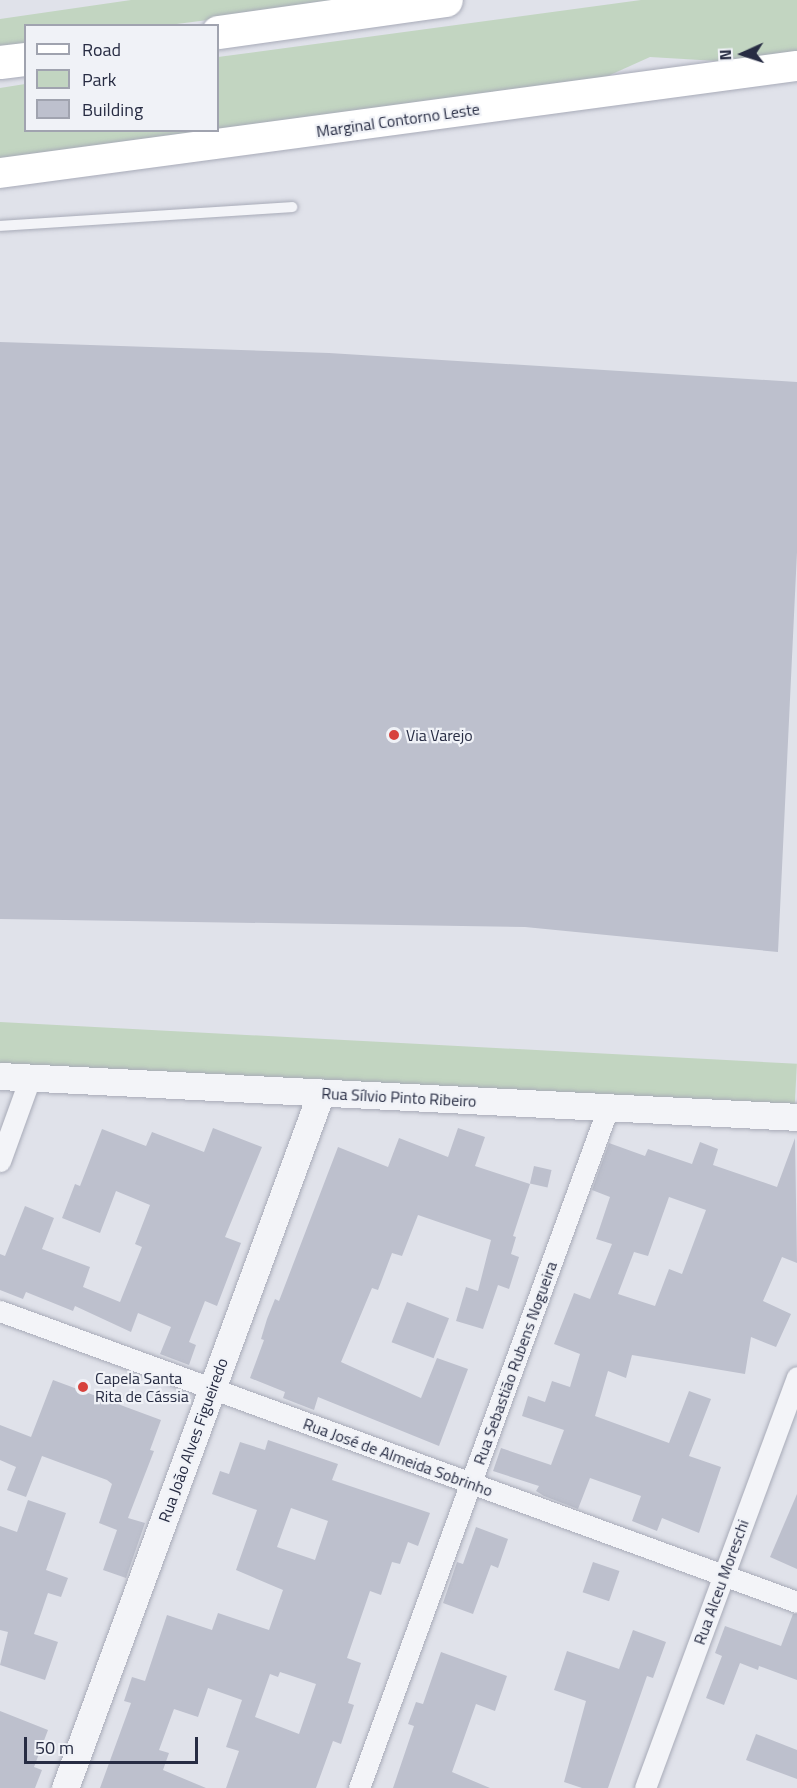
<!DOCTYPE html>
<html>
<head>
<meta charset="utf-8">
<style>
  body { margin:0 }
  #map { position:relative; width:797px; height:1788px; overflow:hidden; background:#e0e2ea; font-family:"Titillium Web",sans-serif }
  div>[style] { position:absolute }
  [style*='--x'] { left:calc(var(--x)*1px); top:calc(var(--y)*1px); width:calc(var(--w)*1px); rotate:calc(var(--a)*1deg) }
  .green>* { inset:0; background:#c2d5c1; transform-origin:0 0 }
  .building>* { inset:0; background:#bdc0cd; transform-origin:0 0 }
  .roads { filter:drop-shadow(0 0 2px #a8abb8) drop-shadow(0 0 2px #a8abb8) }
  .service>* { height:10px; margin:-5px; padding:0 5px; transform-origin:5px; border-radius:5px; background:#f3f4f8 }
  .minor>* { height:21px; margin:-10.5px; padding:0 10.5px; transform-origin:10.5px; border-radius:10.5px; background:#f3f4f8 }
  .tertiary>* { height:27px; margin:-13.5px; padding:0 13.5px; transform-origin:13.5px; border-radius:13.5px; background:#f3f4f8 }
  .secondary>* { height:30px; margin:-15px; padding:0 15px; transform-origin:15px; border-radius:15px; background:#fff }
  .motorway>* { height:33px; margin:-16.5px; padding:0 16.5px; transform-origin:16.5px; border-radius:16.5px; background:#fff }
  .dots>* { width:16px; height:16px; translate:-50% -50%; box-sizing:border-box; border:3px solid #f0f2f7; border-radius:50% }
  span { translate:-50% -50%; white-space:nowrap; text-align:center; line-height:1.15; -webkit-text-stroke:4.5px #f0f2f7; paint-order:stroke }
  .street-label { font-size:16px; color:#272c43 }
  .poi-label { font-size:16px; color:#272c43 }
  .left { translate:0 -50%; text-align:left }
  .legend { position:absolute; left:24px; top:24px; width:195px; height:108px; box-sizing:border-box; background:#f0f2f7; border:2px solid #a0a3af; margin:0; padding:8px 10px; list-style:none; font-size:18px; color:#272c43 }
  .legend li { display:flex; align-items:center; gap:12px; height:30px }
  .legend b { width:30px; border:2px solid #a0a3af }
  .north { position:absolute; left:713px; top:24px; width:60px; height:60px; -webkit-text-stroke:4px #f0f2f7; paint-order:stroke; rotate:267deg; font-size:16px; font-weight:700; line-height:24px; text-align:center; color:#272c43 }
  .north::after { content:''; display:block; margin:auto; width:21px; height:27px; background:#272c43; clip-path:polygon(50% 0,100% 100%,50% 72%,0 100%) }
  .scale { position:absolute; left:24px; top:1737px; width:174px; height:27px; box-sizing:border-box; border:3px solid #272c43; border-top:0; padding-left:8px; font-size:18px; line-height:21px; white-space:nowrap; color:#272c43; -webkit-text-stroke:4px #f0f2f7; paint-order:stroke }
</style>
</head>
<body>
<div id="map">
  <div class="green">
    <div style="clip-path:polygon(131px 0,364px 0,169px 25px,26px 26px,25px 44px,0 48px,0 19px)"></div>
    <div style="clip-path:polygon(641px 0,797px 0,797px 54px,717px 61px,650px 57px,599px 80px,0 164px,0 88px,25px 84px,26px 130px,218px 130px,218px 57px)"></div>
    <div style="left:0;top:1022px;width:798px;height:47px;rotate:3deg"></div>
  </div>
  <div class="building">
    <div style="clip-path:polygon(0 342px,329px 353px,797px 382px,797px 552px,778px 952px,525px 927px,0 919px)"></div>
    <div style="clip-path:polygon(213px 1128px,262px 1147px,225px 1237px,241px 1243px,217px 1306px,205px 1301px,189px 1342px,196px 1345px,189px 1365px,160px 1354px,171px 1327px,138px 1313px,131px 1332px,75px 1306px,73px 1311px,26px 1292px,23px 1299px,0 1290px,0 1254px,5px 1256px,25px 1206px,54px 1218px,42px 1249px,90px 1267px,83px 1287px,120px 1302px,142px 1247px,135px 1244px,150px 1205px,116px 1191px,100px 1233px,62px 1218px,75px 1184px,80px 1186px,102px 1129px,146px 1146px,152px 1132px,204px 1152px)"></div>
    <div style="clip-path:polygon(458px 1128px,485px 1137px,475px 1166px,530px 1184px,513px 1236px,516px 1237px,511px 1254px,519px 1257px,509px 1289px,498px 1285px,483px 1329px,456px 1321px,466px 1287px,478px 1291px,491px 1240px,418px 1215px,402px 1256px,392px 1253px,378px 1290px,372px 1288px,341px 1362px,421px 1398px,437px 1358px,468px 1369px,439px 1446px,318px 1397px,314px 1410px,283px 1398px,285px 1392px,250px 1378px,264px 1340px,261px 1339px,267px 1319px,275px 1299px,279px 1301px,338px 1147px,388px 1167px,399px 1138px,448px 1157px)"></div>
    <div style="clip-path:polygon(evenodd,795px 1138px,797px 1263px,782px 1257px,763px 1301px,791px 1314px,776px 1347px,751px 1337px,745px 1374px,632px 1355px,626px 1378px,608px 1371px,595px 1416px,669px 1443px,689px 1391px,711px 1399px,689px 1456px,721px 1467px,699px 1533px,662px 1518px,657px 1531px,632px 1521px,641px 1496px,590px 1478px,578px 1509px,544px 1496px,536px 1491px,539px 1486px,493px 1471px,501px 1448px,551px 1465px,564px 1430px,522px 1416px,528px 1396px,545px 1402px,552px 1381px,570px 1387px,580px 1354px,554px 1344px,574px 1293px,590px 1299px,612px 1244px,596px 1239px,610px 1197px,592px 1190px,609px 1143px,645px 1156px,648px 1149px,692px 1164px,700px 1142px,718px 1149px,713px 1165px,777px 1187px,795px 1138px,669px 1197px,706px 1210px,682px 1274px,669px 1269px,655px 1306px,618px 1294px,634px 1252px,648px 1256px,669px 1197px)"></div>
    <div style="left:534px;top:1166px;width:18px;height:18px;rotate:13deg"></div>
    <div style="left:407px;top:1302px;width:45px;height:43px;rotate:21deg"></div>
    <div style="clip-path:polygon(53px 1380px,161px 1420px,150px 1450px,154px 1451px,128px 1518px,145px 1523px,126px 1578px,103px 1570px,117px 1530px,99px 1523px,112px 1484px,107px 1480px,42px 1456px,26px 1497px,7px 1490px,16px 1467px,0 1460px,0 1425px,31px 1437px)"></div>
    <div style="clip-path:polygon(evenodd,268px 1440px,338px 1464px,332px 1480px,430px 1513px,418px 1546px,408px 1542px,400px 1564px,392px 1562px,381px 1595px,370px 1591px,347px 1658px,361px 1663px,348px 1703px,354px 1705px,341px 1744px,333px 1741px,316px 1788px,226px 1788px,239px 1751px,226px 1747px,242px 1700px,208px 1688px,198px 1717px,174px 1709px,159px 1750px,169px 1753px,163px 1770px,206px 1788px,100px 1788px,131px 1703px,124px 1701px,132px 1677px,145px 1681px,167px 1615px,212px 1630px,218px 1613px,269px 1630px,283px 1590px,236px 1570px,257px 1510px,212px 1494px,220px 1471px,229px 1474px,240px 1442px,265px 1450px,268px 1440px,291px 1508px,328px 1521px,315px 1560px,277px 1547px,291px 1508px,268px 1440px,280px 1672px,316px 1684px,299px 1734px,255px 1717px,270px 1674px,278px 1677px,280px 1672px)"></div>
    <div style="clip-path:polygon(797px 1494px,797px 1569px,770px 1557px)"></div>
    <div style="clip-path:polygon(28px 1500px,66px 1513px,46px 1570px,68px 1578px,61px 1597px,48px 1593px,34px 1634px,58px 1642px,45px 1680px,0 1665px,8px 1632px,0 1630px,0 1526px,17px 1532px)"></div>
    <div style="clip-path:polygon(476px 1527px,508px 1539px,498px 1568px,491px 1565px,473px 1614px,443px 1603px,457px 1562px,463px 1564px)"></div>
    <div style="left:593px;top:1562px;width:28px;height:32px;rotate:19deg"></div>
    <div style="clip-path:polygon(793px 1614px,797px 1614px,797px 1680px,759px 1666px,758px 1670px,740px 1663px,724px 1705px,706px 1698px,722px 1656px,715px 1653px,725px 1626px,781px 1646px)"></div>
    <div style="clip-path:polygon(633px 1630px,666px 1642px,653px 1678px,647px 1676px,608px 1788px,582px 1788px,564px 1782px,586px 1701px,554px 1690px,567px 1651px,619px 1669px)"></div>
    <div style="clip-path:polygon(441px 1652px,507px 1676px,495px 1711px,476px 1704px,452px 1772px,490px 1788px,393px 1788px,414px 1726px,408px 1724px,416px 1702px,423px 1704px)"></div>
    <div style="clip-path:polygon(0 1711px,48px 1730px,34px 1767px,42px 1770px,35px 1788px,0 1788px)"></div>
    <div style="clip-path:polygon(756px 1734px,797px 1750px,797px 1779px,746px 1760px)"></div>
  </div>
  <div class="roads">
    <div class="service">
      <div style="--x:0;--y:226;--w:293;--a:-3.7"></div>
    </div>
    <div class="minor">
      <div style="--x:0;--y:1161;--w:88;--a:-70.1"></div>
      <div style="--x:0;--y:1311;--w:848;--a:20.06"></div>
      <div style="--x:359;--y:1788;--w:724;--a:-69.89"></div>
      <div style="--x:645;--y:1788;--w:438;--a:-69.7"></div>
    </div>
    <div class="tertiary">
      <div style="--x:0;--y:1076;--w:798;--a:2.94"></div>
      <div style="--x:65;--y:1788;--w:741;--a:-69.78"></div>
    </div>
    <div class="secondary">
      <div style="--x:0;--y:173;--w:804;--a:-7.65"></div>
    </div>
    <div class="motorway">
      <div style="--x:218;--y:32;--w:230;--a:-8"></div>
      <div style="--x:0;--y:62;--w:26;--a:-7"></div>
    </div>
  </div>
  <div class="dots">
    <div style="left:394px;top:735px;background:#d7423d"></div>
    <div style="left:83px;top:1387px;background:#d7423d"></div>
  </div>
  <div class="street-label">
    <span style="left:398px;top:120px;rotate:-8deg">Marginal Contorno Leste</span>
    <span style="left:399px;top:1097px;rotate:3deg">Rua Sílvio Pinto Ribeiro</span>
    <span style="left:515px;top:1363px;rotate:-70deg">Rua Sebastião Rubens Nogueira</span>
    <span style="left:193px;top:1440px;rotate:-70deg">Rua João Alves Figueiredo</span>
    <span style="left:398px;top:1457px;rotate:20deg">Rua José de Almeida Sobrinho</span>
    <span style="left:721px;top:1582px;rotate:-70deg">Rua Alceu Moreschi</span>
  </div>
  <div class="poi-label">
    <span class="left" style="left:406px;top:735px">Via Varejo</span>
    <span class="left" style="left:95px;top:1387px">Capela Santa<br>Rita de Cássia</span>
  </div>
  <ul class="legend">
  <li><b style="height:8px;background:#fff"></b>Road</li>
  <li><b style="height:16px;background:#c2d5c1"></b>Park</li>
  <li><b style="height:16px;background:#bdc0cd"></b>Building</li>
  </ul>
  <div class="north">N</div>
  <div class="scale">50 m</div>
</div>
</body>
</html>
